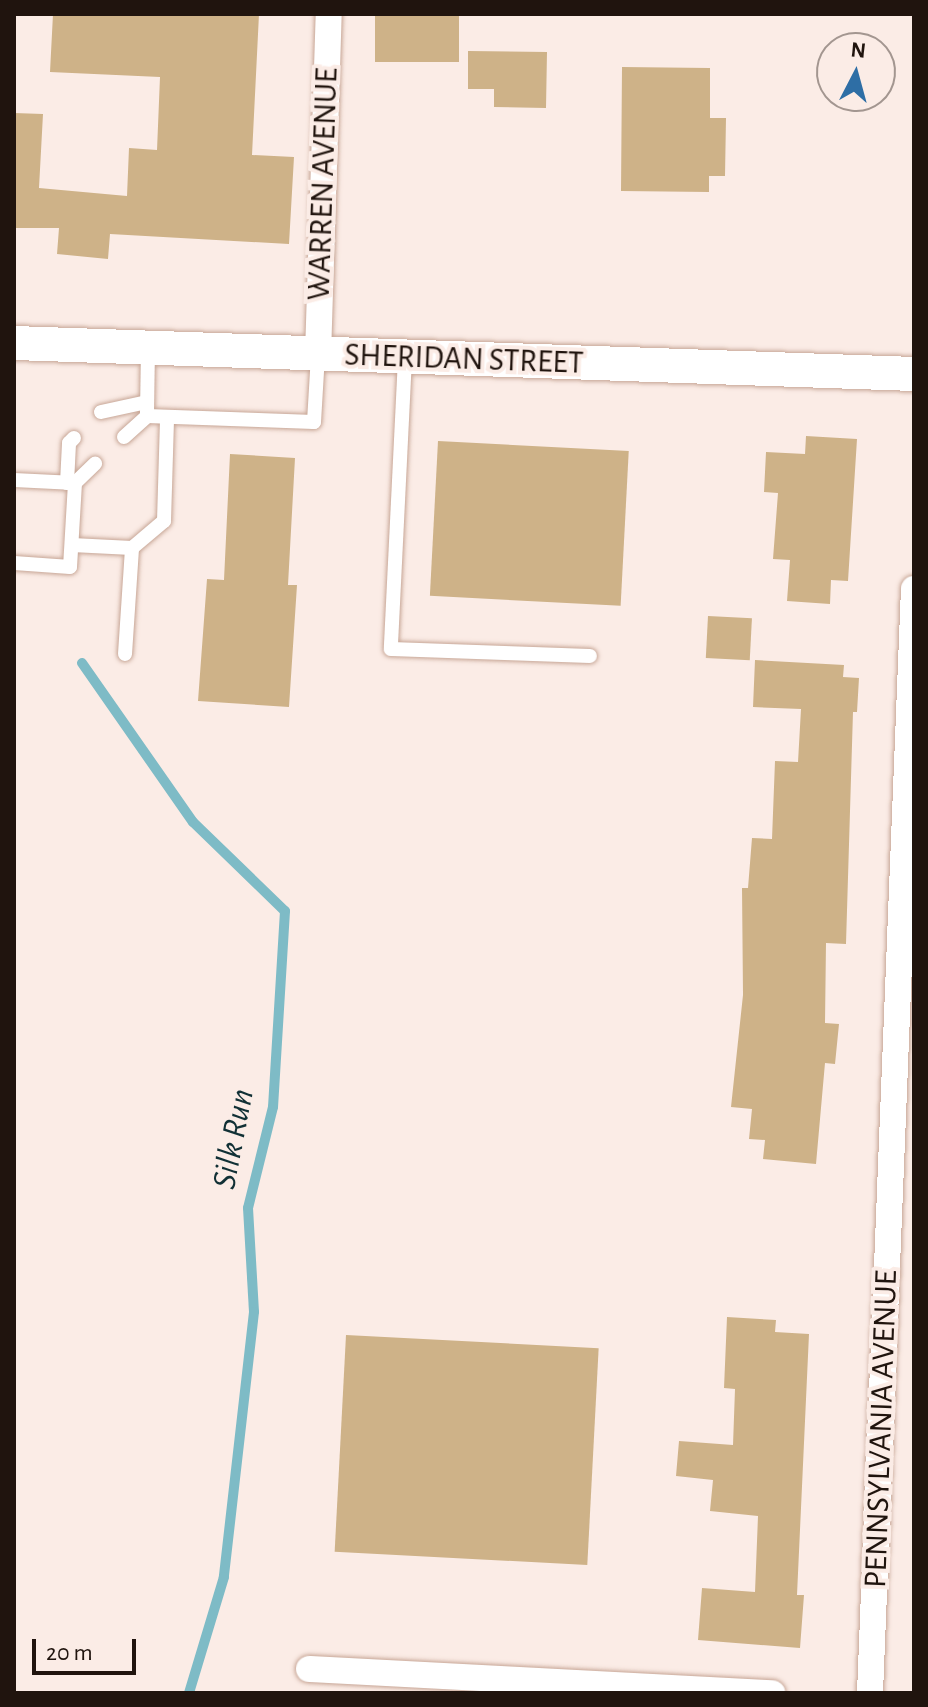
<!DOCTYPE html>
<html>
<head>
<meta charset="utf-8">
<style>
  body { margin:0 }
  #map { position:relative; width:928px; height:1707px; overflow:hidden; background:#fbece6; font-family:"Alegreya Sans",sans-serif }
  div>[style] { position:absolute }
  [style*='--x'] { left:calc(var(--x)*1px); top:calc(var(--y)*1px); width:calc(var(--w)*1px); rotate:calc(var(--a)*1deg) }
  .stream>* { height:10px; margin:-5px; padding:0 5px; transform-origin:5px; border-radius:5px; background:#7ebbc6 }
  .building>* { inset:0; background:#ceb288; transform-origin:0 0 }
  .roads { filter:drop-shadow(0 0 2px #c7a696) drop-shadow(0 0 2px #c7a696) }
  .service>* { height:14px; margin:-7px; padding:0 7px; transform-origin:7px; border-radius:7px; background:#fff }
  .minor>* { height:26px; margin:-13px; padding:0 13px; transform-origin:13px; border-radius:13px; background:#fff }
  .tertiary>* { height:34px; margin:-17px; padding:0 17px; transform-origin:17px; border-radius:17px; background:#fff }
  span { translate:-50% -50%; white-space:nowrap; text-align:center; line-height:1.15; -webkit-text-stroke:8px #fbece6; paint-order:stroke }
  .street-label { font-size:32px; color:#20140e }
  .water-label { font-size:34px; color:#113035; font-style:italic }
  .frame { position:absolute; inset:0; border:16px solid #20140e; pointer-events:none }
  .north { position:absolute; left:816px; top:32px; width:80px; height:80px; box-sizing:border-box; background:#fbece6; border:2px solid #a39690; border-radius:50%; rotate:6deg; font-size:22px; font-weight:700; line-height:32px; text-align:center; color:#20140e }
  .north::after { content:''; display:block; margin:auto; width:28px; height:36px; background:#2e6ea5; clip-path:polygon(50% 0,100% 100%,50% 72%,0 100%) }
  .scale { position:absolute; left:32px; top:1639px; width:104px; height:36px; box-sizing:border-box; border:4px solid #20140e; border-top:0; padding-left:10px; font-size:24px; line-height:28px; white-space:nowrap; color:#20140e; -webkit-text-stroke:6px #fbece6; paint-order:stroke }
</style>
</head>
<body>
<div id="map">
  <div class="stream">
    <div style="--x:82;--y:663;--w:194;--a:55.1"></div>
    <div style="--x:193;--y:822;--w:128;--a:44.1"></div>
    <div style="--x:285;--y:911;--w:196;--a:93.5"></div>
    <div style="--x:273;--y:1107;--w:104;--a:103.9"></div>
    <div style="--x:248;--y:1208;--w:104;--a:86.7"></div>
    <div style="--x:254;--y:1312;--w:267;--a:96.5"></div>
    <div style="--x:224;--y:1577;--w:121;--a:106.8"></div>
  </div>
  <div class="building">
    <div style="clip-path:polygon(53px 14px,259px 14px,252px 155px,294px 157px,289px 244px,110px 234px,108px 259px,57px 254px,59px 228px,14px 228px,14px 113px,43px 114px,39px 188px,127px 196px,129px 148px,157px 150px,160px 77px,50px 72px)"></div>
    <div style="left:375px;top:14px;width:84px;height:48px"></div>
    <div style="clip-path:polygon(468px 51px,547px 52px,546px 108px,494px 107px,494px 89px,468px 89px)"></div>
    <div style="clip-path:polygon(622px 67px,710px 68px,710px 118px,726px 118px,725px 176px,709px 176px,709px 192px,621px 191px)"></div>
    <div style="clip-path:polygon(806px 436px,857px 439px,848px 581px,831px 580px,830px 604px,787px 601px,790px 560px,773px 559px,778px 493px,764px 492px,766px 452px,805px 454px)"></div>
    <div style="left:438px;top:441px;width:191px;height:155px;rotate:3deg"></div>
    <div style="clip-path:polygon(230px 454px,295px 458px,288px 585px,297px 585px,289px 707px,198px 701px,207px 579px,224px 580px)"></div>
    <div style="left:708px;top:616px;width:44px;height:42px;rotate:3deg"></div>
    <div style="clip-path:polygon(755px 660px,844px 665px,843px 677px,859px 678px,857px 712px,853px 712px,846px 944px,826px 943px,825px 1023px,839px 1024px,835px 1064px,825px 1063px,816px 1164px,763px 1159px,765px 1140px,749px 1139px,752px 1109px,731px 1107px,743px 995px,742px 888px,748px 888px,752px 838px,772px 839px,775px 761px,798px 762px,801px 709px,753px 707px)"></div>
    <div style="clip-path:polygon(727px 1317px,776px 1320px,775px 1332px,809px 1334px,797px 1595px,804px 1595px,800px 1648px,698px 1640px,702px 1588px,755px 1592px,758px 1516px,710px 1511px,713px 1480px,676px 1476px,679px 1441px,733px 1445px,735px 1389px,724px 1388px)"></div>
    <div style="left:346px;top:1335px;width:253px;height:217px;rotate:3deg"></div>
  </div>
  <div class="roads">
    <div class="service">
      <div style="--x:148;--y:349;--w:67;--a:90.9"></div>
      <div style="--x:147;--y:416;--w:167;--a:2.1"></div>
      <div style="--x:314;--y:422;--w:67;--a:-86.6"></div>
      <div style="--x:405;--y:358;--w:291;--a:92.8"></div>
      <div style="--x:391;--y:649;--w:199;--a:2"></div>
      <div style="--x:101;--y:412;--w:47;--a:-12.3"></div>
      <div style="--x:124;--y:437;--w:31;--a:-42"></div>
      <div style="--x:14;--y:480;--w:61;--a:2.8"></div>
      <div style="--x:75;--y:483;--w:84;--a:93.4"></div>
      <div style="--x:70;--y:567;--w:56;--a:-175.9"></div>
      <div style="--x:67;--y:483;--w:40;--a:-87.1"></div>
      <div style="--x:69;--y:443;--w:7;--a:-45"></div>
      <div style="--x:75;--y:483;--w:28;--a:-44"></div>
      <div style="--x:72;--y:545;--w:60;--a:2.9"></div>
      <div style="--x:125;--y:654;--w:106;--a:-86.2"></div>
      <div style="--x:132;--y:548;--w:42;--a:-40.2"></div>
      <div style="--x:164;--y:521;--w:104;--a:-88.3"></div>
    </div>
    <div class="minor">
      <div style="--x:318;--y:355;--w:341;--a:-88.2"></div>
      <div style="--x:309;--y:1669;--w:464;--a:3"></div>
      <div style="--x:870;--y:1693;--w:1105;--a:-87.72"></div>
    </div>
    <div class="tertiary">
      <div style="--x:14;--y:343;--w:901;--a:1.97"></div>
    </div>
  </div>
  <div class="street-label">
    <span style="left:323px;top:184px;rotate:-88deg">WARREN AVENUE</span>
    <span style="left:464px;top:359px;rotate:2deg">SHERIDAN STREET</span>
    <span style="left:881px;top:1429px;rotate:-88deg">PENNSYLVANIA AVENUE</span>
  </div>
  <div class="water-label">
    <span style="left:234px;top:1139px;rotate:-79deg">Silk Run</span>
  </div>
  <div class="frame"></div>
  <div class="north">N</div>
  <div class="scale">20 m</div>
</div>
</body>
</html>
